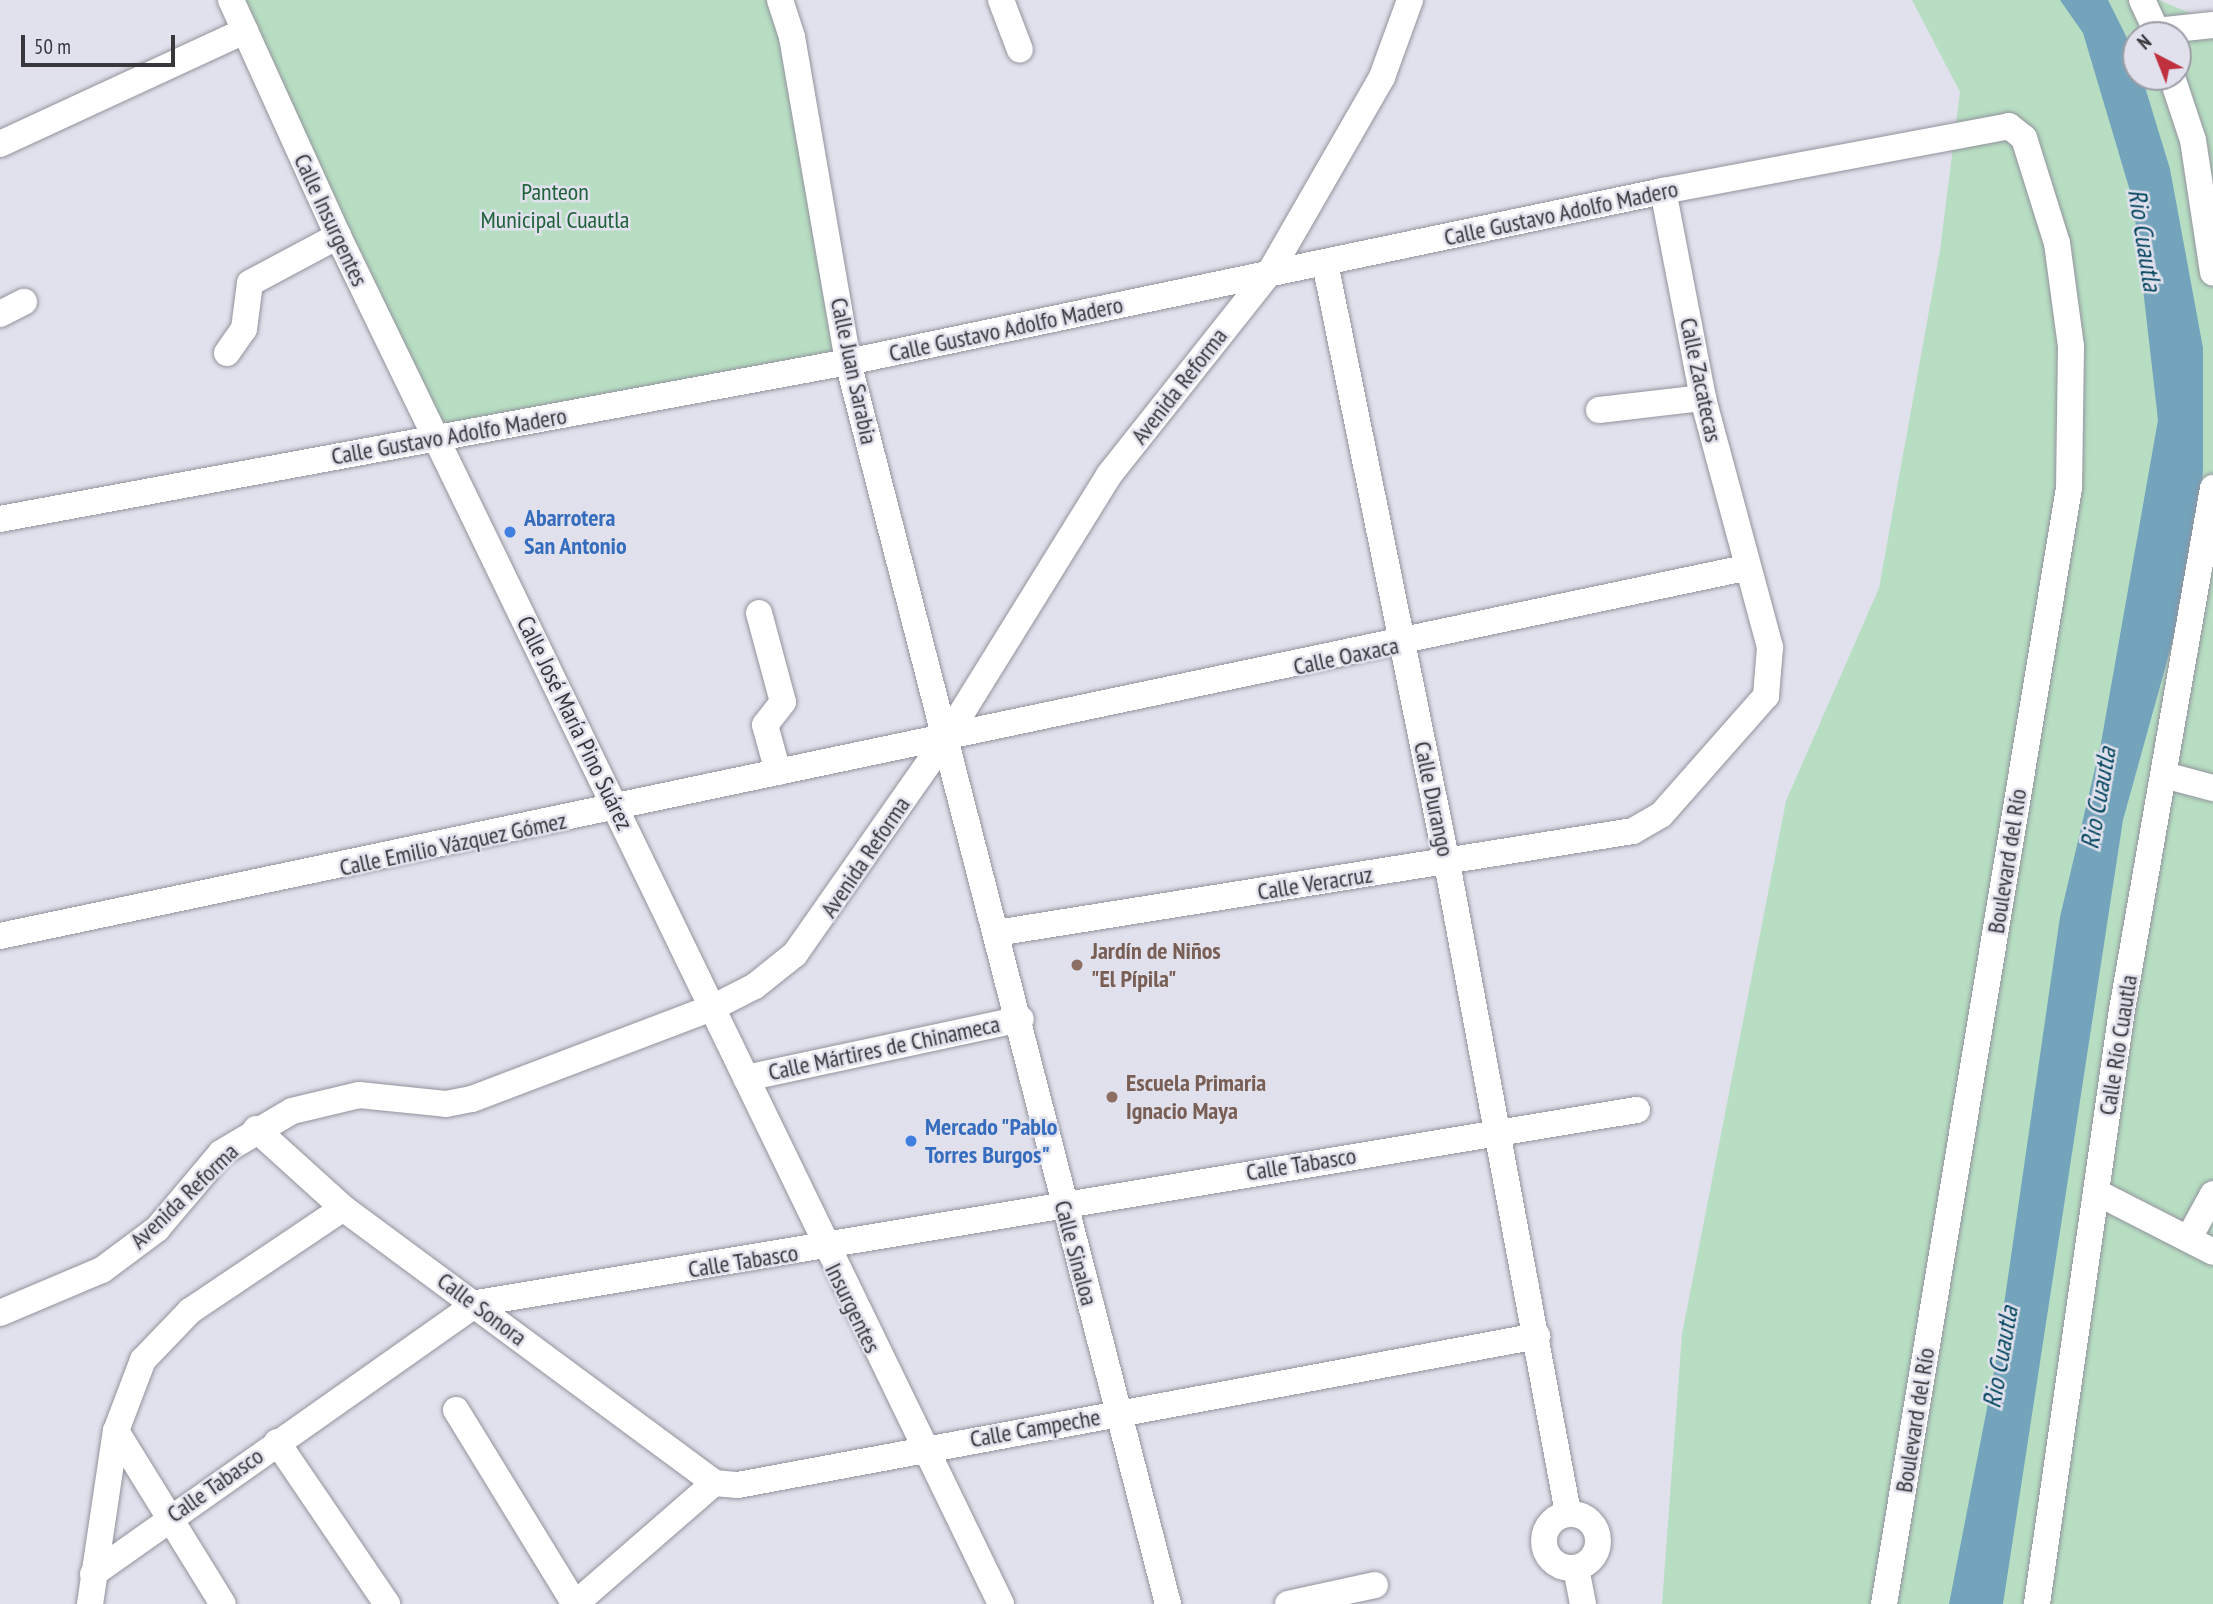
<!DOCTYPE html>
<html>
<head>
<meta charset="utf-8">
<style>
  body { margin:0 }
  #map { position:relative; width:2213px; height:1604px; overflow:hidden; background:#e0e1ec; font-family:"PT Sans Narrow",sans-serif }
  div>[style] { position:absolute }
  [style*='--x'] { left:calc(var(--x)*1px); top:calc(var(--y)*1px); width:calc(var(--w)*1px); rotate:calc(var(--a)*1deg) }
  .green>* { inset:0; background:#b7dec2 }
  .water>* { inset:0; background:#74a3bc }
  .roads { filter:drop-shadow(0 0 2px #92939d) drop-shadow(0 0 2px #92939d) }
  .minor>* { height:26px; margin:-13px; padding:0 13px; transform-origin:13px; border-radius:13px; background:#fff }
  .minor>.ring { margin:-13px; padding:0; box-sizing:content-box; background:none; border:26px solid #fff; border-radius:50% }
  .dots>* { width:19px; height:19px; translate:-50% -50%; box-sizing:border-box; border:4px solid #e0e1ec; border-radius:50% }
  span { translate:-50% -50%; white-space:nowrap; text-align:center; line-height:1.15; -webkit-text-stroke:5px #e0e1ec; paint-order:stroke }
  .park-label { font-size:24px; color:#1f613a }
  .street-label { font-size:24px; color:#38383c }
  .shop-label { font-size:24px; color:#366cbe; font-weight:700 }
  .left { translate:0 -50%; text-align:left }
  .education-label { font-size:24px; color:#785e54; font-weight:700 }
  .water-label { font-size:26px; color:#03455f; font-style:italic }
  .north { position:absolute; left:2122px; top:21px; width:70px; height:70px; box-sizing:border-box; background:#e0e1ec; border:2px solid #9d9da6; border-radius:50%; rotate:318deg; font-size:19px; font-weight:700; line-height:28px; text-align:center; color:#38383c }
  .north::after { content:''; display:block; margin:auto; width:24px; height:32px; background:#c0303d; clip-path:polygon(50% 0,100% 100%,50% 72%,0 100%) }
  .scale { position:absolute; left:21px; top:35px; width:154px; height:32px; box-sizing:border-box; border:4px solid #38383c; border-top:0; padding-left:9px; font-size:21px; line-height:24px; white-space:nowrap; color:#38383c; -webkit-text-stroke:5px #e0e1ec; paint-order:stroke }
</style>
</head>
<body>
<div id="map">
  <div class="green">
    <div style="clip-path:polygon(231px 0,780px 0,848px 362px,435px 438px)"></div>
    <div style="clip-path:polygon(evenodd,1912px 0,2159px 0,2213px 23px,2213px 1604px,1662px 1604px,1682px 1334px,1786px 801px,1879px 588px,1940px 250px,1960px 92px,1912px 0,2136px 35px,2178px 35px,2178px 77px,2136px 77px,2136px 35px)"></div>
  </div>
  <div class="water">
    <div style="clip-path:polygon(2060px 0,2108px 0,2136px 56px,2136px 77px,2142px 77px,2170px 169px,2203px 348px,2203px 470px,2197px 553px,2123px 820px,2003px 1604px,1949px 1604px,1995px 1367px,2060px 917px,2101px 743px,2158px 420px,2133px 201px,2083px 33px)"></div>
  </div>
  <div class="roads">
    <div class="minor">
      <div style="--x:231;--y:0;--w:259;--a:65.6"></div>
      <div style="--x:338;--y:236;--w:1520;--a:64.14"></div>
      <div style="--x:780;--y:0;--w:39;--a:72"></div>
      <div style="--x:792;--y:37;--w:330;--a:80.2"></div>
      <div style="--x:848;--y:362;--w:1283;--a:75.55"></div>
      <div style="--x:1001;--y:0;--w:53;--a:69.2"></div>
      <div style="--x:2142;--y:0;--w:38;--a:65"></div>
      <div style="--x:2156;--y:31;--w:57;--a:-6"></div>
      <div style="--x:2172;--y:77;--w:66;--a:71.6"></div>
      <div style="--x:2193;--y:140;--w:134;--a:81.4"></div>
      <div style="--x:0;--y:144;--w:270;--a:-24.8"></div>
      <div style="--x:1325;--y:263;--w:612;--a:78.51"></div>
      <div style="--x:1447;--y:863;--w:661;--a:79.45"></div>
      <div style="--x:0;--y:314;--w:27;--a:-27"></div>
      <div style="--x:227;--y:353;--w:29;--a:-55"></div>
      <div style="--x:244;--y:329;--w:46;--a:-82.6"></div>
      <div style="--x:250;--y:283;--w:100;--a:-28.1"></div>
      <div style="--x:1599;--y:410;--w:105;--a:-6.6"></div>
      <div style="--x:0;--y:519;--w:862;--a:-10.49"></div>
      <div style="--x:848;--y:362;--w:833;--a:-11.85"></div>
      <div style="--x:1663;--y:191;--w:352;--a:-10.6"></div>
      <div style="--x:2009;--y:126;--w:19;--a:39"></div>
      <div style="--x:2024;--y:138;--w:110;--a:72.6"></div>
      <div style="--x:2057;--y:243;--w:104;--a:82.3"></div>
      <div style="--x:2071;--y:346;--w:142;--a:90.8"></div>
      <div style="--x:2069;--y:488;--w:1131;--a:99.41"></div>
      <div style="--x:759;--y:613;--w:92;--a:74.9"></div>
      <div style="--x:783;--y:702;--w:29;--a:128"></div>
      <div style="--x:765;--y:725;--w:49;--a:74.5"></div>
      <div style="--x:2164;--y:775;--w:51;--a:14.9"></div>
      <div style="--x:996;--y:933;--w:645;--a:-9.1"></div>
      <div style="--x:1633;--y:831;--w:32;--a:-30"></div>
      <div style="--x:1661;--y:815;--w:159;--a:-48.6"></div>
      <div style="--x:1766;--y:696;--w:49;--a:-85.3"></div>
      <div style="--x:1770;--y:647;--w:258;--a:-105.1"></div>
      <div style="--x:1703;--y:398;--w:211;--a:-100.9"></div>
      <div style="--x:0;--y:936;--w:1783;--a:-11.91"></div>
      <div style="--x:746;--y:1078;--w:281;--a:-12.1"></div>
      <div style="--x:256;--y:1129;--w:118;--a:42.2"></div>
      <div style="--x:343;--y:1208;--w:462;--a:36.5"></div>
      <div style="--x:714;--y:1483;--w:24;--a:5"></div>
      <div style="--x:738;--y:1485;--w:813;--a:-10.56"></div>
      <div style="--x:2096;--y:1192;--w:131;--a:27.1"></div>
      <div style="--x:2189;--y:1238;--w:50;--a:-61.4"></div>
      <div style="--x:0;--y:1313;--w:111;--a:-22.9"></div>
      <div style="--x:102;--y:1270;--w:69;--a:-36.7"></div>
      <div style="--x:157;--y:1229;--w:99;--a:-49.9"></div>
      <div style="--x:221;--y:1153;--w:82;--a:-30.6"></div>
      <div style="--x:292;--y:1111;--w:69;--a:-13.4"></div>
      <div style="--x:359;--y:1095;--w:87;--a:5.9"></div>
      <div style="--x:446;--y:1104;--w:26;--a:-11"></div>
      <div style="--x:472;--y:1099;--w:259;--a:-20.8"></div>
      <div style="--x:714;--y:1007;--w:46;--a:-27.1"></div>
      <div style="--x:755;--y:986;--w:51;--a:-38.7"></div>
      <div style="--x:795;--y:954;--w:264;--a:-55"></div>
      <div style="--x:946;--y:738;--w:309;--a:-58.2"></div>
      <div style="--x:1109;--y:475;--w:259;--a:-51.6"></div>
      <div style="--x:1270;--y:272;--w:225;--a:-60.1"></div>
      <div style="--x:1382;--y:77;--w:82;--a:-70"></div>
      <div style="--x:456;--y:1410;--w:228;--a:58.5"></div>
      <div style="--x:116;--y:1431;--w:203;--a:58.3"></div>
      <div style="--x:277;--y:1442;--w:196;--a:55.8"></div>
      <div class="ring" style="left:1544px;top:1514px;width:28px;height:28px"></div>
      <div style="--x:1576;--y:1568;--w:37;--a:79"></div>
      <div style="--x:93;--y:1574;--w:470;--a:-35.2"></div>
      <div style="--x:477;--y:1303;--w:1176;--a:-9.45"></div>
      <div style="--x:90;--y:1604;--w:175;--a:-81.5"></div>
      <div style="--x:116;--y:1431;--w:76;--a:-69.2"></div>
      <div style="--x:143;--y:1360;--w:68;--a:-46.2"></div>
      <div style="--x:190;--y:1311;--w:184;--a:-33.9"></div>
      <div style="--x:575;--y:1604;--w:184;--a:-41"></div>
      <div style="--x:1288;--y:1604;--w:89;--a:-12.3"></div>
      <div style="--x:2037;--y:1604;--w:600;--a:-81.86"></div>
      <div style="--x:2122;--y:1010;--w:530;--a:-80.11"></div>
    </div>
  </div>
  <div class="dots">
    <div style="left:510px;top:532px;background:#3f7fe0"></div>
    <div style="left:1077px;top:965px;background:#8d6e63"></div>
    <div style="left:1112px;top:1097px;background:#8d6e63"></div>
    <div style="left:911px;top:1141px;background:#3f7fe0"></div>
  </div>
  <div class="park-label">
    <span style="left:555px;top:206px">Panteon<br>Municipal Cuautla</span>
  </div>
  <div class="street-label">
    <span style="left:1561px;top:213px;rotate:-12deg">Calle Gustavo Adolfo Madero</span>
    <span style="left:331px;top:220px;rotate:65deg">Calle Insurgentes</span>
    <span style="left:1006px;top:329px;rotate:-12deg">Calle Gustavo Adolfo Madero</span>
    <span style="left:854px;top:371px;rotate:78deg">Calle Juan Sarabia</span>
    <span style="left:1701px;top:380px;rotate:78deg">Calle Zacatecas</span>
    <span style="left:1179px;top:386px;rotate:-52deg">Avenida Reforma</span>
    <span style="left:449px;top:436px;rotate:-10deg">Calle Gustavo Adolfo Madero</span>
    <span style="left:1346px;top:656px;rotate:-12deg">Calle Oaxaca</span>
    <span style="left:575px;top:723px;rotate:64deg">Calle José María Pino Suárez</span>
    <span style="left:1434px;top:799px;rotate:78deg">Calle Durango</span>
    <span style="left:453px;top:844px;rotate:-12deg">Calle Emilio Vázquez Gómez</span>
    <span style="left:865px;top:857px;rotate:-56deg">Avenida Reforma</span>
    <span style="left:2007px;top:861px;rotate:-81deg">Boulevard del Río</span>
    <span style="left:1315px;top:883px;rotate:-9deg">Calle Veracruz</span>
    <span style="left:2118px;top:1045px;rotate:-81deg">Calle Río Cuautla</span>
    <span style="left:884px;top:1048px;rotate:-12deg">Calle Mártires de Chinameca</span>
    <span style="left:1301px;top:1164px;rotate:-9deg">Calle Tabasco</span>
    <span style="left:184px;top:1196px;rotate:-44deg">Avenida Reforma</span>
    <span style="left:1076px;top:1253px;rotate:75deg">Calle Sinaloa</span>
    <span style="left:743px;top:1261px;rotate:-9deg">Calle Tabasco</span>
    <span style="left:853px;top:1308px;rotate:64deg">Insurgentes</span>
    <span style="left:482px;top:1309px;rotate:37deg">Calle Sonora</span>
    <span style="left:1915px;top:1420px;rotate:-81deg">Boulevard del Río</span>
    <span style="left:1035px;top:1428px;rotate:-10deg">Calle Campeche</span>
    <span style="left:215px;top:1485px;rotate:-35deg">Calle Tabasco</span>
  </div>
  <div class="shop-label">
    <span class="left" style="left:524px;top:532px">Abarrotera<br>San Antonio</span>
    <span class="left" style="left:925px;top:1141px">Mercado "Pablo<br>Torres Burgos"</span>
  </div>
  <div class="education-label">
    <span class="left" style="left:1091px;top:965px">Jardín de Niños<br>"El Pípila"</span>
    <span class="left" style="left:1126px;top:1097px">Escuela Primaria<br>Ignacio Maya</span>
  </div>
  <div class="water-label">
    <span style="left:2145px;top:240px;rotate:81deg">Rio Cuautla</span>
    <span style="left:2098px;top:798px;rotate:-80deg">Rio Cuautla</span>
    <span style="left:2000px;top:1357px;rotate:-80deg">Rio Cuautla</span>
  </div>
  <div class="north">N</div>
  <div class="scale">50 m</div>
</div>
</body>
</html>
